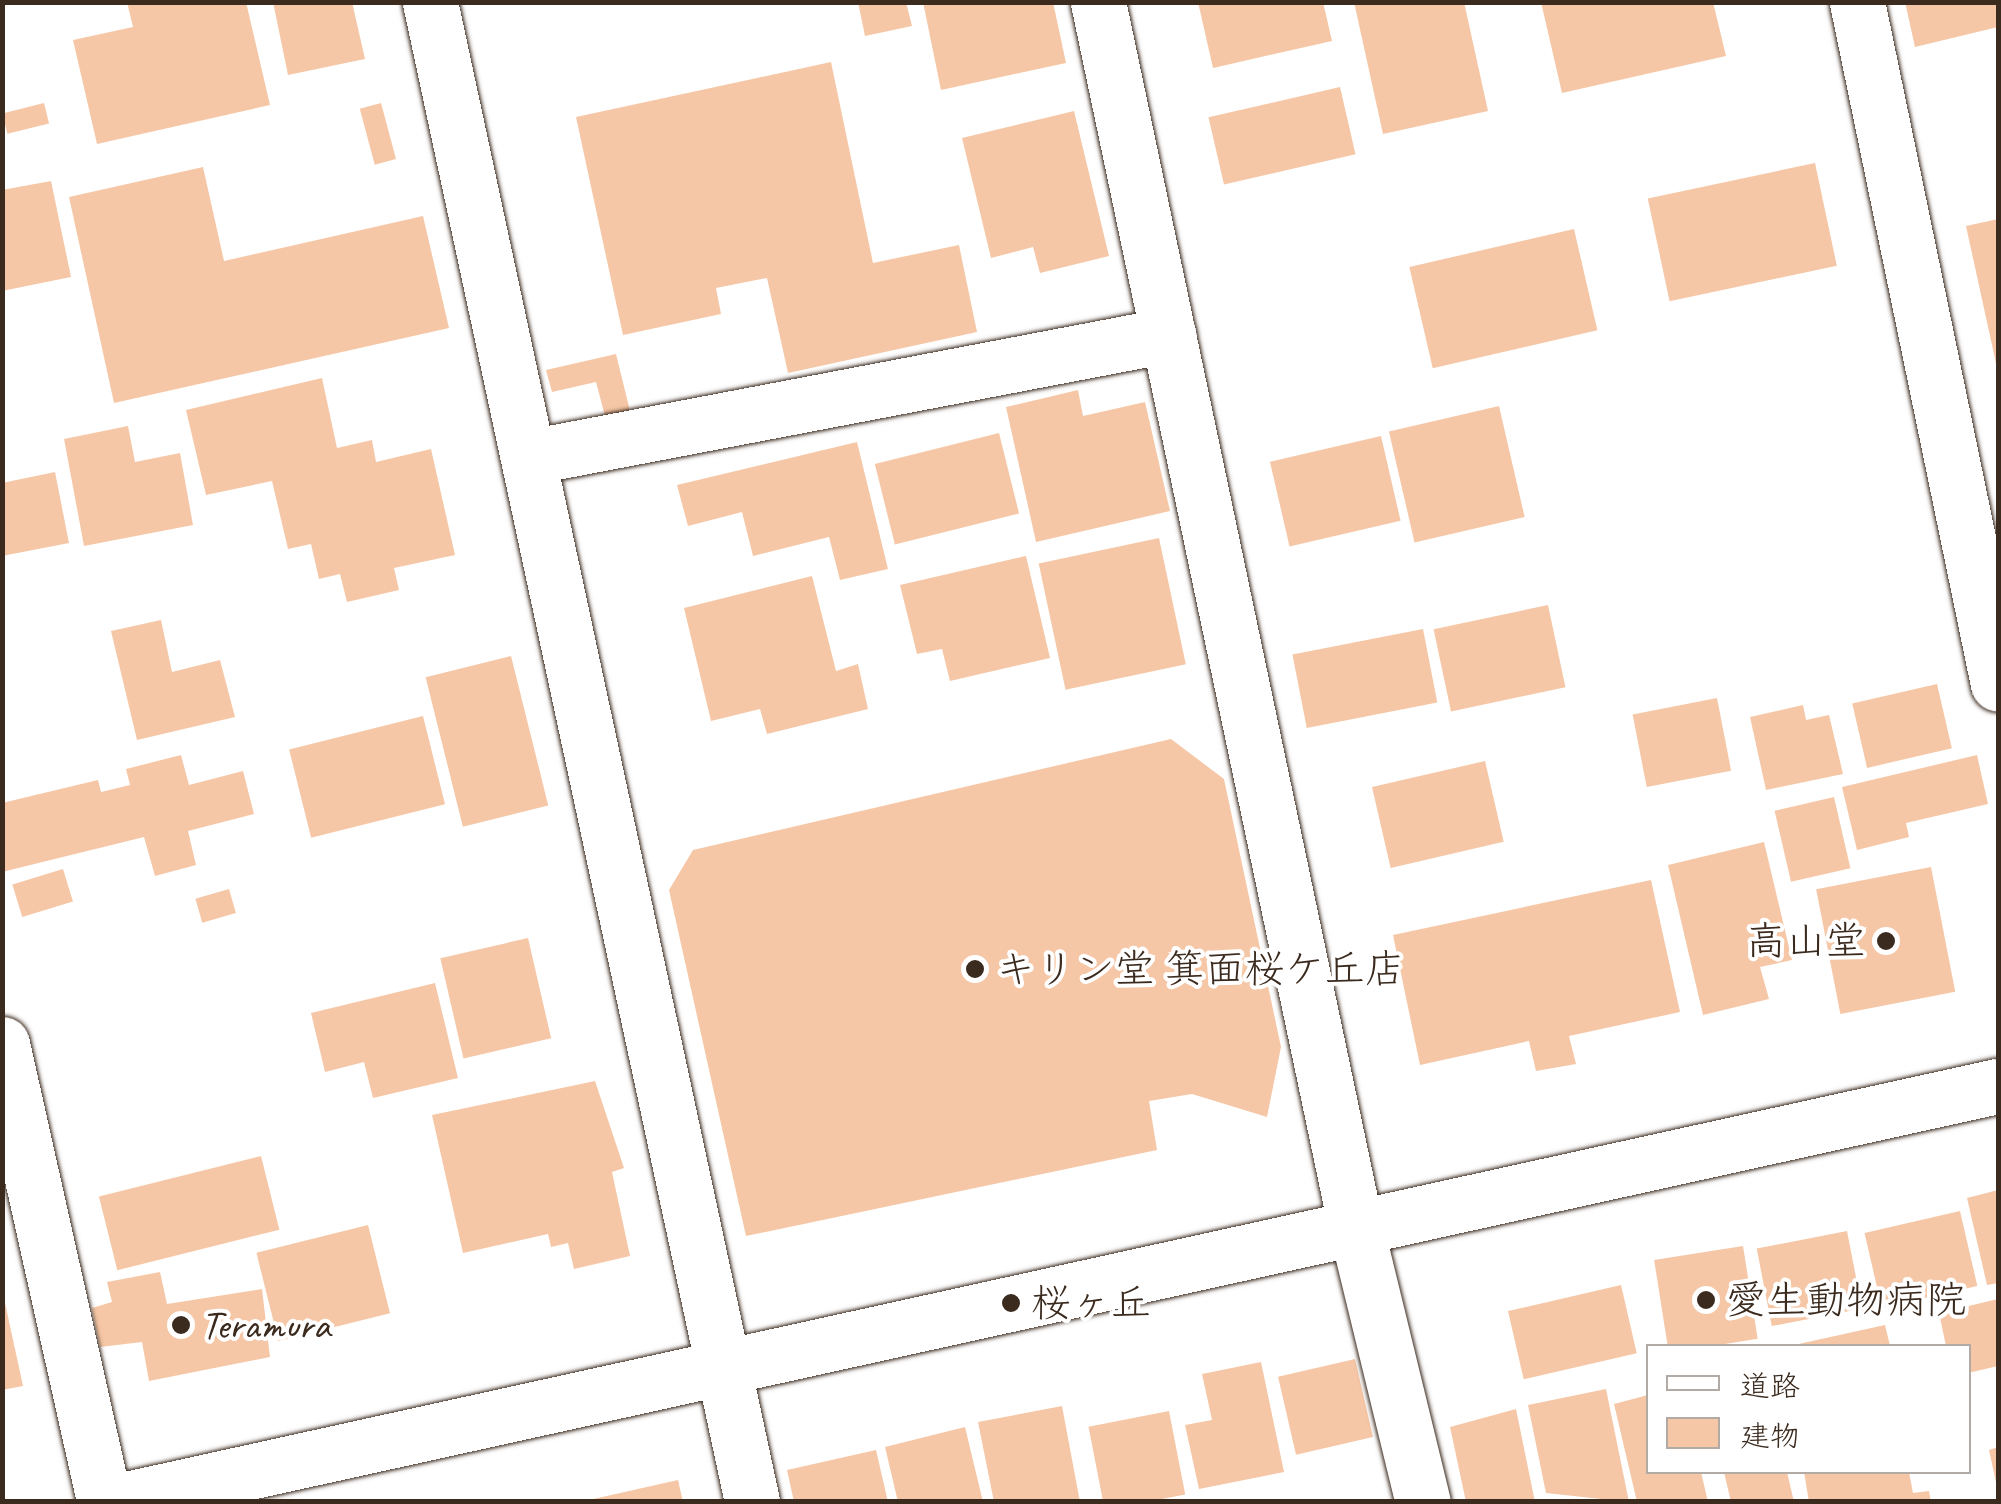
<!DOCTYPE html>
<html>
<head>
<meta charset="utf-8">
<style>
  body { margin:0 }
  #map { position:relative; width:2001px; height:1504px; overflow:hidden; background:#fff; font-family:Caveat,"Klee One",sans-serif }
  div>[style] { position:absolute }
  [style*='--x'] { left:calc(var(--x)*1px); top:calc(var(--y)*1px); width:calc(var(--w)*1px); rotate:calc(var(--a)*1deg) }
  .building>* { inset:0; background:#f6c7a6; transform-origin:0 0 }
  .roads { filter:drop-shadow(0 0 2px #3b2a1e) drop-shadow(0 0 2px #3b2a1e) }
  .street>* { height:55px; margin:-27.5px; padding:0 27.5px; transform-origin:27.5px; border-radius:27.5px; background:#fff }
  .secondary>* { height:55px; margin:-27.5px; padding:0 27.5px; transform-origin:27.5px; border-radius:27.5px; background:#fff }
  .dots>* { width:28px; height:28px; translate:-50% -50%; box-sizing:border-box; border:5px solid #fff; border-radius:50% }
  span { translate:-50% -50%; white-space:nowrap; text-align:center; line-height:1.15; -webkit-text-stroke:8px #fff; paint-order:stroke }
  .poi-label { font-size:40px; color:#3b2a1e }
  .right { translate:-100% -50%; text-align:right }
  .left { translate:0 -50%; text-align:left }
  .frame { position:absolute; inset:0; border:5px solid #3b2a1e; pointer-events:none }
  .legend { position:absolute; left:1646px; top:1344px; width:325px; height:130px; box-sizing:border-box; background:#fff; border:2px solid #b1aaa5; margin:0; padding:12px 18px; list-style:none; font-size:30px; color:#3b2a1e }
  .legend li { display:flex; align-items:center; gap:20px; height:50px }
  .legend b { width:50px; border:2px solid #b1aaa5 }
</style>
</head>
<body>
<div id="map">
  <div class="building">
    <div style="clip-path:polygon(127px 2px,246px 2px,270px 105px,97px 144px,73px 40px,133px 27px)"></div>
    <div style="clip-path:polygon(273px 2px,352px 2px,365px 59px,288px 75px)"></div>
    <div style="clip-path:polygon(858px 2px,906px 2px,912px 26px,865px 36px)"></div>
    <div style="clip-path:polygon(923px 2px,1053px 2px,1066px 63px,941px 90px)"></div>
    <div style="clip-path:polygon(1198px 2px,1323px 2px,1332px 41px,1213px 68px)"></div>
    <div style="clip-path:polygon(1354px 2px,1464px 2px,1488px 111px,1383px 134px)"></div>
    <div style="clip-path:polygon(1541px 2px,1713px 2px,1726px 56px,1562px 93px)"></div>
    <div style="clip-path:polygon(1905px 2px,1998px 2px,1998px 27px,1915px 47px)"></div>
    <div style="clip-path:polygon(831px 62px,873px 263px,959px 245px,977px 332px,788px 373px,767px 278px,716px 288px,721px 314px,623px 335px,576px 117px)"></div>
    <div style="left:1340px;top:87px;width:69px;height:135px;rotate:77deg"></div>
    <div style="left:44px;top:103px;width:21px;height:43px;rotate:76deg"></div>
    <div style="left:381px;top:103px;width:58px;height:22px;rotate:75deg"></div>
    <div style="clip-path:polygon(1074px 111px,1109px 256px,1040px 273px,1033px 247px,991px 258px,962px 138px)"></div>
    <div style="left:1815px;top:163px;width:105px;height:171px;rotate:78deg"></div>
    <div style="clip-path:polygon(203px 167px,224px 261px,423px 216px,449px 328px,114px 403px,69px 197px)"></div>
    <div style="clip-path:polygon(51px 181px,71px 277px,2px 291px,2px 190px)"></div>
    <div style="clip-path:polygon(1998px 219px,1998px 368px,1997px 368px,1966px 226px)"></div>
    <div style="left:1574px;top:229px;width:104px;height:169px;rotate:77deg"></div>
    <div style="clip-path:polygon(616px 354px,630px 411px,605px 416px,596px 382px,552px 392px,546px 370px)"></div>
    <div style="clip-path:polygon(322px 378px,337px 448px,372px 440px,376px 462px,431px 449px,455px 555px,394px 568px,399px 590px,347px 602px,340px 574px,319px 579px,311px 544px,288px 549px,272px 481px,206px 495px,186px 410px)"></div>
    <div style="clip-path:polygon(1078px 390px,1083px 416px,1145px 402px,1170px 511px,1036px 542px,1006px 407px)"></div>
    <div style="left:1499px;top:406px;width:114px;height:113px;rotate:77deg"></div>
    <div style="clip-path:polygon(128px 426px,135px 462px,180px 453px,193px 525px,84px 546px,64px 439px)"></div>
    <div style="left:999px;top:433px;width:83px;height:128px;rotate:76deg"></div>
    <div style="left:1381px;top:436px;width:87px;height:114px;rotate:77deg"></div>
    <div style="clip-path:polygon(857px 442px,888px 569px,840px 580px,829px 537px,753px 556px,742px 512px,688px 526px,677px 485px)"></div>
    <div style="clip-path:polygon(55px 472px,69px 543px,2px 556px,2px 483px)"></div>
    <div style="left:1159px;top:538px;width:129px;height:123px;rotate:78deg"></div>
    <div style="clip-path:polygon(1026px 556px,1050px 658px,950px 681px,942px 649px,917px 654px,900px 585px)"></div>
    <div style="clip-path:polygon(812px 576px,836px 671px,858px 664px,868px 709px,767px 734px,760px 709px,711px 721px,684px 608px)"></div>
    <div style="left:1548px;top:605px;width:84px;height:117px;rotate:78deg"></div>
    <div style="clip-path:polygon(161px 620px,172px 672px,220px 660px,235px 717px,137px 740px,111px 631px)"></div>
    <div style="left:1423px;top:629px;width:75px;height:133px;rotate:79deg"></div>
    <div style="left:511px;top:656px;width:154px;height:88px;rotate:76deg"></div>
    <div style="left:1937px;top:684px;width:66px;height:87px;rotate:77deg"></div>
    <div style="left:1717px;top:698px;width:74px;height:86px;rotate:79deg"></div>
    <div style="clip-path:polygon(1803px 705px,1806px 720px,1829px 715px,1843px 774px,1766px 790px,1750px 717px)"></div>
    <div style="left:423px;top:716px;width:91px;height:138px;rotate:76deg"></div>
    <div style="clip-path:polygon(1171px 739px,1224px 779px,1281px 1047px,1267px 1117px,1192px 1094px,1149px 1101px,1157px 1150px,746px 1236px,669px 890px,693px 850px)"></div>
    <div style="clip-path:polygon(181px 755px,189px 785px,243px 771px,254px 814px,188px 831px,196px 865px,155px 876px,144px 837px,2px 872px,2px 803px,98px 780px,101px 792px,130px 785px,126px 769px)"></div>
    <div style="clip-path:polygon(1977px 755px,1988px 804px,1906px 823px,1909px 837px,1857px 850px,1842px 787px)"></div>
    <div style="left:1485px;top:761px;width:83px;height:116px;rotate:77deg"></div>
    <div style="left:1834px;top:797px;width:73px;height:61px;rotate:77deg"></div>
    <div style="clip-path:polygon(1764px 842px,1792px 960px,1760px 967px,1769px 999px,1703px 1015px,1668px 865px)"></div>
    <div style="left:1931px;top:867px;width:127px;height:117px;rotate:79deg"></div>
    <div style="left:63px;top:869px;width:34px;height:53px;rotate:73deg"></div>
    <div style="clip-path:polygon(1651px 880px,1680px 1012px,1569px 1036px,1576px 1064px,1536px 1071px,1529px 1041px,1420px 1065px,1393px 935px)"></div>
    <div style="left:229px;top:889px;width:25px;height:35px;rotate:74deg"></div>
    <div style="left:528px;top:938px;width:103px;height:90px;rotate:77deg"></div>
    <div style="clip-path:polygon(435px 983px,458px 1078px,373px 1098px,364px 1062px,325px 1072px,311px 1013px)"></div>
    <div style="clip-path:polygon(595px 1081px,624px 1168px,612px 1172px,630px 1256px,574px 1269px,568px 1243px,551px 1247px,548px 1234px,463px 1253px,432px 1115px)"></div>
    <div style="left:261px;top:1156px;width:76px;height:167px;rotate:76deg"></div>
    <div style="clip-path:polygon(1998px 1190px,1998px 1283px,1987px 1285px,1967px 1198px)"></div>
    <div style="left:1960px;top:1211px;width:77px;height:98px;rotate:77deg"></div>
    <div style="left:368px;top:1225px;width:91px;height:115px;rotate:76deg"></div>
    <div style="left:1847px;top:1231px;width:79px;height:92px;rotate:79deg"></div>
    <div style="left:1743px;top:1246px;width:94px;height:90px;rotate:81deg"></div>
    <div style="clip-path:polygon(160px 1272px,167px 1304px,262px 1289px,270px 1357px,149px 1381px,142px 1342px,100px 1347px,92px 1308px,112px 1302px,107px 1282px)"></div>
    <div style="left:1621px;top:1285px;width:70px;height:116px;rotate:77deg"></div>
    <div style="clip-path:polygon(2px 1289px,23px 1386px,2px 1390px)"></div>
    <div style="clip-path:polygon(1998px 1299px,1998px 1366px,1968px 1373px,1968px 1346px,1946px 1346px,1939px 1313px)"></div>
    <div style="clip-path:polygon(1885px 1325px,1890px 1346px,1794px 1346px,1794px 1345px)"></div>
    <div style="left:1355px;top:1359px;width:80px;height:79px;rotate:77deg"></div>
    <div style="clip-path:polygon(1261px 1362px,1284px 1472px,1199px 1489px,1185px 1425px,1212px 1420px,1202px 1374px)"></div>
    <div style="clip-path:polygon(1606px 1389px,1629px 1502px,1546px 1493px,1528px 1405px)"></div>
    <div style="clip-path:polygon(1648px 1395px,1648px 1472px,1701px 1472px,1708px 1502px,1637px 1502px,1614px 1404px)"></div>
    <div style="clip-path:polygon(1062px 1406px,1080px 1502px,994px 1502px,978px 1422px)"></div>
    <div style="clip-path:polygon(1516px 1409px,1535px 1502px,1466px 1502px,1450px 1427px)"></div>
    <div style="left:1169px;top:1411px;width:85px;height:82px;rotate:79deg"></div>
    <div style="clip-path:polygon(965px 1427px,983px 1502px,898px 1502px,885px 1447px)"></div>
    <div style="clip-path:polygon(1998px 1447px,1998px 1487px,1997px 1487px,1989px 1450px)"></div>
    <div style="clip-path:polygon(876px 1450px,888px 1502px,794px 1502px,787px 1470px)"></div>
    <div style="clip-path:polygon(1724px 1472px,1787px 1472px,1794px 1502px,1731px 1502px)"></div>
    <div style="clip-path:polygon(1804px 1472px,1909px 1472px,1913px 1493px,1929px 1491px,1931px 1502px,1809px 1502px)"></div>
    <div style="clip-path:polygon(678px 1480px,683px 1502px,589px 1502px,589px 1500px)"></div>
  </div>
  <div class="roads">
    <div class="street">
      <div style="--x:430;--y:2;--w:1534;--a:77.88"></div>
      <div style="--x:1098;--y:2;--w:1253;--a:78.12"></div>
      <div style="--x:1356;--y:1228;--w:282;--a:76.3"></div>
      <div style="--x:1857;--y:2;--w:696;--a:78.32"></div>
      <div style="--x:529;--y:457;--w:651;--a:-10.81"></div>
      <div style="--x:2;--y:1044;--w:469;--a:77.4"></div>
    </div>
    <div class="secondary">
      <div style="--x:113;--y:1502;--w:1930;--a:-12.45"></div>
    </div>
  </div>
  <div class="dots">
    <div style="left:1886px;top:941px;background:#3b2a1e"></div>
    <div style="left:975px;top:969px;background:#3b2a1e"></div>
    <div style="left:1706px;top:1300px;background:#3b2a1e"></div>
    <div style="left:1011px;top:1303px;background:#3b2a1e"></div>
    <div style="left:181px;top:1325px;background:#3b2a1e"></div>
  </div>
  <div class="poi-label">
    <span class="right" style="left:1866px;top:941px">高山堂</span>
    <span class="left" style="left:995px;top:969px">キリン堂 箕面桜ケ丘店</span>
    <span class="left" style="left:1726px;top:1300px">愛生動物病院</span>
    <span class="left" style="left:1031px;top:1303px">桜ヶ丘</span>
    <span class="left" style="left:201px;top:1325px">Teramura</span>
  </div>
  <div class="frame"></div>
  <ul class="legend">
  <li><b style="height:12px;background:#fff"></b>道路</li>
  <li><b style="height:28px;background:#f6c7a6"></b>建物</li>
  </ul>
</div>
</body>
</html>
